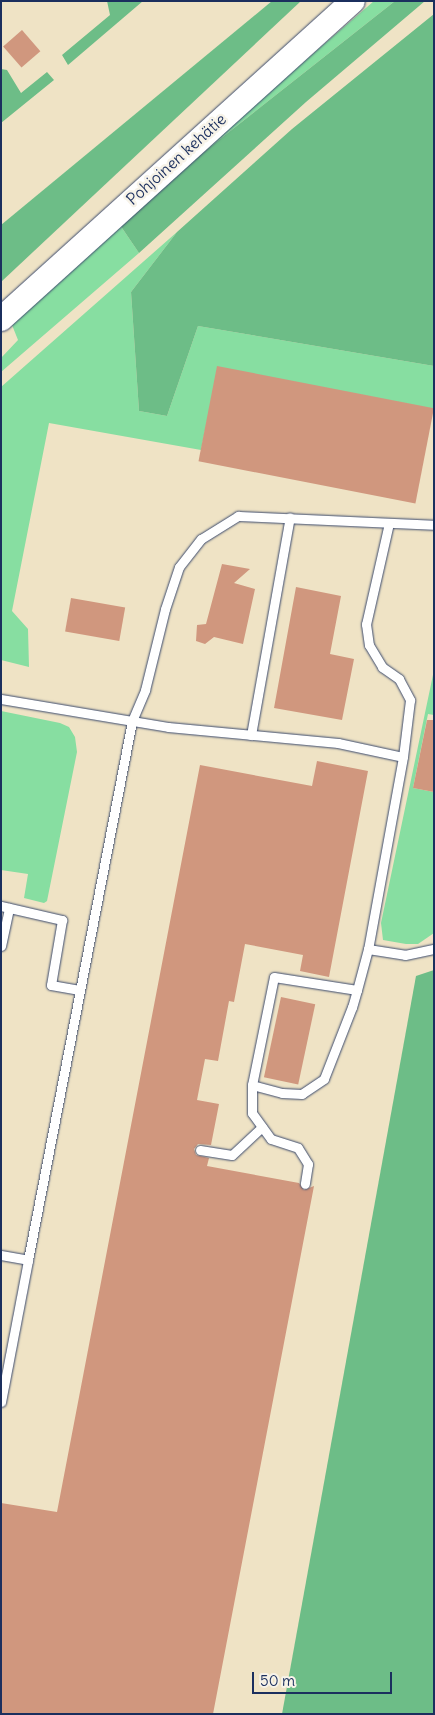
<!DOCTYPE html>
<html>
<head>
<meta charset="utf-8">
<style>
  body { margin:0 }
  #map { position:relative; width:435px; height:1715px; overflow:hidden; background:#efe3c5; font-family:Delius,sans-serif }
  div>[style] { position:absolute }
  [style*='--x'] { left:calc(var(--x)*1px); top:calc(var(--y)*1px); width:calc(var(--w)*1px); rotate:calc(var(--a)*1deg) }
  .green>* { inset:0; background:#87dea1 }
  .forest>* { inset:0; background:#6dbd87 }
  .building>* { inset:0; background:#d0977e; transform-origin:0 0 }
  .roads { filter:drop-shadow(0 0 1px #3b4a6d) drop-shadow(0 0 1px #3b4a6d) }
  .lane>* { height:9px; margin:-4.5px; padding:0 4.5px; transform-origin:4.5px; border-radius:4.5px; background:#fff }
  .secondary>* { height:24px; margin:-12px; padding:0 12px; transform-origin:12px; border-radius:12px; background:#fff }
  span { translate:-50% -50%; white-space:nowrap; text-align:center; line-height:1.15; -webkit-text-stroke:5px #f7f3e8; paint-order:stroke }
  .street-label { font-size:16px; color:#1b2f5e }
  .frame { position:absolute; inset:0; border:2px solid #1b2f5e; pointer-events:none }
  .scale { position:absolute; left:252px; top:1672px; width:140px; height:22px; box-sizing:border-box; border:2px solid #1b2f5e; border-top:0; padding-left:6px; font-size:15px; line-height:18px; white-space:nowrap; color:#1b2f5e; -webkit-text-stroke:4px #f7f3e8; paint-order:stroke }
</style>
</head>
<body>
<div id="map">
  <div class="green">
    <div style="clip-path:polygon(374px 1px,395px 1px,181px 170px,316px 51px)"></div>
    <div style="clip-path:polygon(120px 225px,139px 253px,1px 372px,1px 358px,18px 340px,12px 325px)"></div>
    <div style="clip-path:polygon(177px 232px,131px 292px,139px 411px,167px 416px,198px 326px,434px 366px,434px 409px,218px 367px,201px 450px,49px 423px,12px 611px,28px 629px,29px 667px,1px 660px,1px 387px)"></div>
    <div style="clip-path:polygon(434px 670px,434px 715px,428px 714px,413px 788px,434px 792px,434px 933px,418px 944px,406px 944px,383px 940px,381px 923px)"></div>
    <div style="clip-path:polygon(1px 711px,60px 723px,69px 727px,75px 737px,77px 752px,47px 901px,44px 903px,24px 898px,28px 874px,1px 870px)"></div>
  </div>
  <div class="forest">
    <div style="clip-path:polygon(107px 1px,143px 1px,68px 65px,62px 55px,110px 15px)"></div>
    <div style="clip-path:polygon(272px 1px,301px 1px,1px 282px,1px 225px)"></div>
    <div style="clip-path:polygon(395px 1px,425px 1px,306px 102px,139px 253px,120px 225px,181px 170px)"></div>
    <div style="clip-path:polygon(434px 14px,434px 366px,198px 326px,167px 416px,139px 411px,131px 292px,177px 232px,292px 129px)"></div>
    <div style="clip-path:polygon(1px 69px,7px 70px,21px 93px,47px 72px,54px 80px,1px 123px)"></div>
    <div style="clip-path:polygon(434px 970px,434px 1714px,282px 1714px,416px 976px)"></div>
  </div>
  <div class="building">
    <div style="left:22px;top:30px;width:28px;height:25px;rotate:49deg"></div>
    <div style="left:217px;top:366px;width:221px;height:97px;rotate:11deg"></div>
    <div style="clip-path:polygon(222px 564px,250px 569px,234px 583px,255px 589px,243px 644px,214px 637px,205px 644px,196px 641px,197px 625px,206px 624px)"></div>
    <div style="clip-path:polygon(296px 587px,341px 596px,330px 654px,354px 659px,342px 720px,274px 708px)"></div>
    <div style="left:71px;top:598px;width:55px;height:34px;rotate:10deg"></div>
    <div style="clip-path:polygon(427px 720px,434px 720px,434px 792px,413px 788px)"></div>
    <div style="clip-path:polygon(317px 761px,368px 771px,329px 977px,300px 971px,303px 955px,245px 944px,234px 1002px,229px 1001px,218px 1061px,205px 1059px,197px 1100px,219px 1104px,211px 1145px,198px 1144px,194px 1149px,196px 1155px,209px 1158px,207px 1166px,299px 1183px,304px 1190px,314px 1186px,213px 1714px,1px 1714px,1px 1503px,57px 1512px,200px 765px,312px 786px)"></div>
    <div style="left:281px;top:997px;width:35px;height:82px;rotate:12deg"></div>
  </div>
  <div class="roads">
    <div class="lane">
      <div style="--x:389;--y:523;--w:104;--a:102.8"></div>
      <div style="--x:366;--y:624;--w:21;--a:82"></div>
      <div style="--x:369;--y:645;--w:26;--a:59"></div>
      <div style="--x:382;--y:667;--w:21;--a:35"></div>
      <div style="--x:399;--y:679;--w:24;--a:62"></div>
      <div style="--x:410;--y:700;--w:57;--a:97"></div>
      <div style="--x:1;--y:699;--w:169;--a:9.5"></div>
      <div style="--x:168;--y:727;--w:171;--a:5.4"></div>
      <div style="--x:338;--y:743;--w:66;--a:12.2"></div>
      <div style="--x:403;--y:757;--w:195;--a:100.3"></div>
      <div style="--x:368;--y:949;--w:42;--a:105"></div>
      <div style="--x:357;--y:990;--w:18;--a:106"></div>
      <div style="--x:352;--y:1007;--w:77;--a:111.3"></div>
      <div style="--x:324;--y:1079;--w:27;--a:146"></div>
      <div style="--x:302;--y:1094;--w:20;--a:-177"></div>
      <div style="--x:282;--y:1093;--w:31;--a:-165"></div>
      <div style="--x:252;--y:1085;--w:110;--a:-78.5"></div>
      <div style="--x:274;--y:977;--w:84;--a:8.9"></div>
      <div style="--x:251;--y:735;--w:221;--a:-79.9"></div>
      <div style="--x:1;--y:906;--w:63;--a:12.9"></div>
      <div style="--x:62;--y:920;--w:66;--a:99.6"></div>
      <div style="--x:51;--y:985;--w:29;--a:10"></div>
      <div style="--x:1;--y:946;--w:39;--a:-78"></div>
      <div style="--x:368;--y:949;--w:37;--a:9"></div>
      <div style="--x:405;--y:955;--w:30;--a:-12"></div>
      <div style="--x:252;--y:1085;--w:28;--a:90"></div>
      <div style="--x:252;--y:1113;--w:32;--a:54"></div>
      <div style="--x:271;--y:1139;--w:28;--a:18"></div>
      <div style="--x:298;--y:1148;--w:19;--a:58"></div>
      <div style="--x:308;--y:1164;--w:20;--a:99"></div>
      <div style="--x:200;--y:1150;--w:32;--a:9"></div>
      <div style="--x:232;--y:1155;--w:41;--a:-43"></div>
      <div style="--x:1;--y:1255;--w:27;--a:10"></div>
      <div style="--x:28;--y:1260;--w:549;--a:-79.08"></div>
      <div style="--x:132;--y:721;--w:34;--a:-67"></div>
      <div style="--x:145;--y:690;--w:83;--a:-76.1"></div>
      <div style="--x:165;--y:609;--w:44;--a:-71.6"></div>
      <div style="--x:179;--y:567;--w:36;--a:-52"></div>
      <div style="--x:201;--y:539;--w:44;--a:-31.9"></div>
      <div style="--x:238;--y:516;--w:196;--a:2.6"></div>
      <div style="--x:1;--y:1402;--w:145;--a:-79.2"></div>
    </div>
    <div class="secondary">
      <div style="--x:1;--y:319;--w:474;--a:-42.1"></div>
    </div>
  </div>
  <div class="street-label">
    <span style="left:176px;top:159px;rotate:-42deg">Pohjoinen kehätie</span>
  </div>
  <div class="frame"></div>
  <div class="scale">50 m</div>
</div>
</body>
</html>
